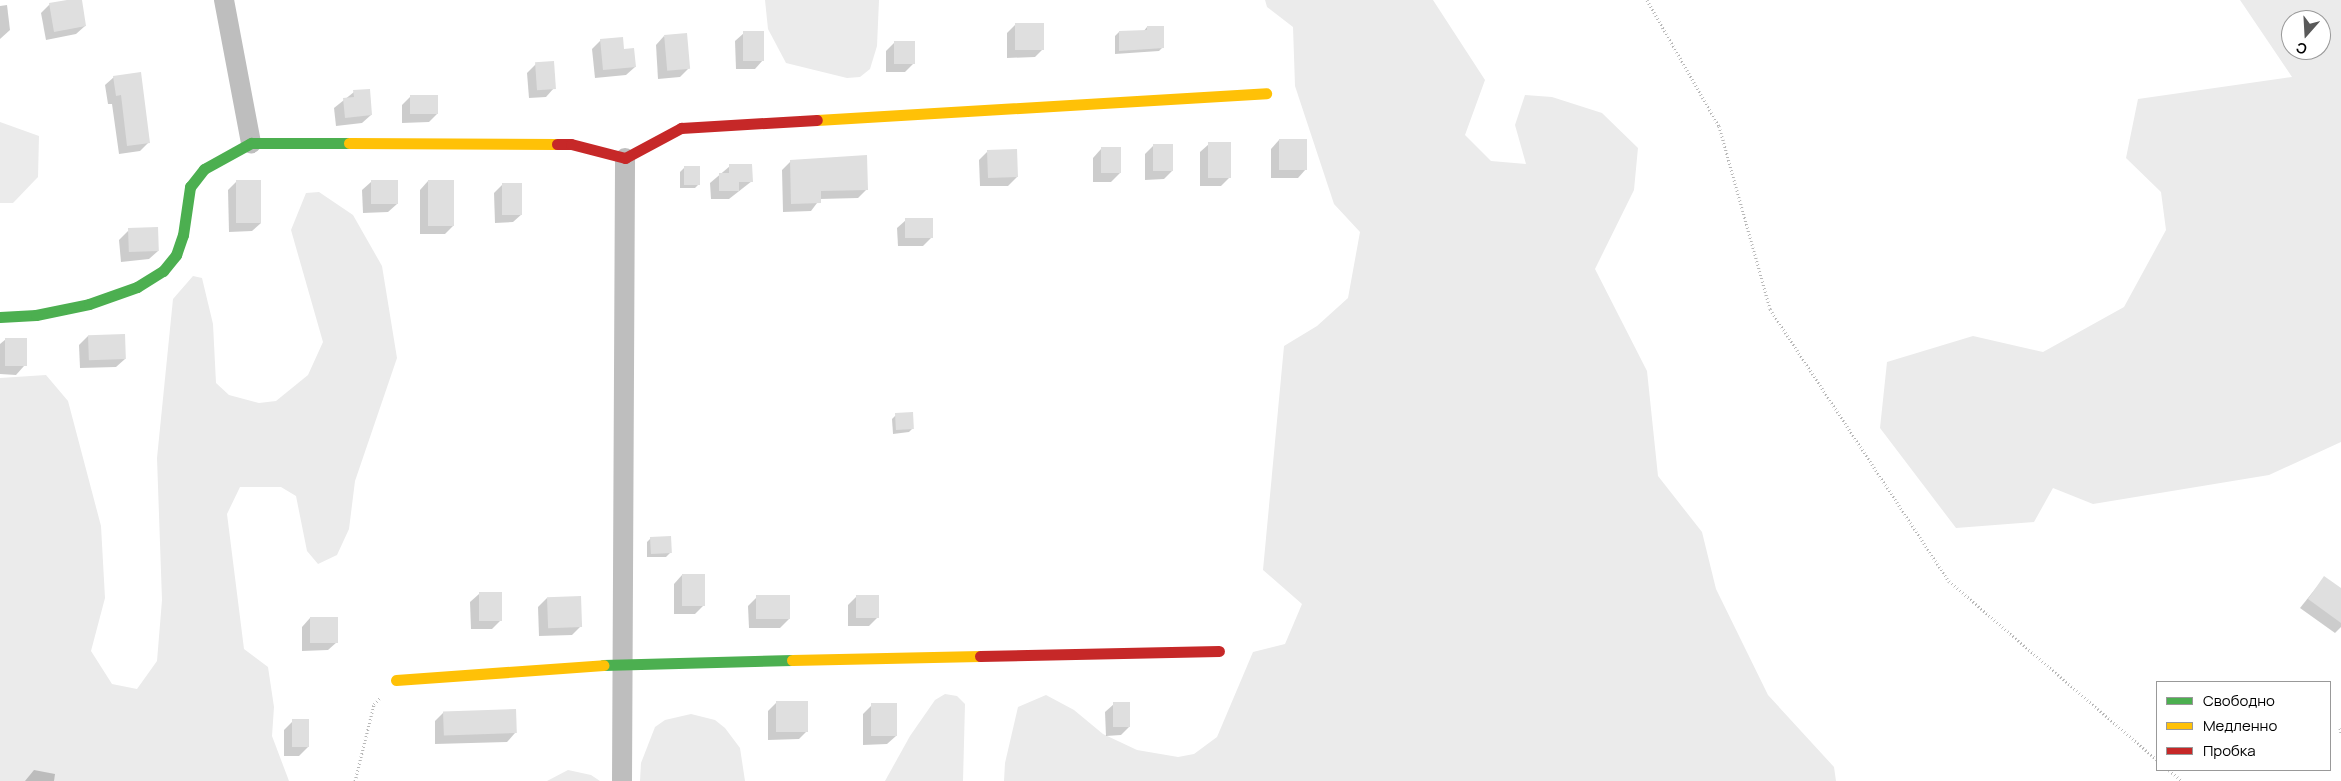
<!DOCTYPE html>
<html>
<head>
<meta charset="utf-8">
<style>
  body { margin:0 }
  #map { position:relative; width:2341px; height:781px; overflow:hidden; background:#fff; font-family:Manrope,sans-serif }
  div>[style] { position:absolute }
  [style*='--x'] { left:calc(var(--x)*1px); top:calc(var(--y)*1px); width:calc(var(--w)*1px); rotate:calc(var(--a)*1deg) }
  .green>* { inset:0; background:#ebebeb }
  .shadow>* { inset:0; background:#0003 }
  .building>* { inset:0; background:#dfdfdf; transform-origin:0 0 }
  .path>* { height:3px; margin-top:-1.5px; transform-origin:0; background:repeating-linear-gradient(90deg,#b9b9b9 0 1px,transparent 0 3.5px) }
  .street>* { height:20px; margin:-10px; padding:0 10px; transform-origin:10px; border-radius:10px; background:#bebebe }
  .fast>* { height:11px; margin:-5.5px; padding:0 5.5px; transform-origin:5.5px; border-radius:5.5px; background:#4caf50 }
  .slow>* { height:11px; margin:-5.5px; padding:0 5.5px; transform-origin:5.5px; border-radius:5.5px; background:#ffc107 }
  .jam>* { height:11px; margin:-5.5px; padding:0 5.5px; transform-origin:5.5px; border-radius:5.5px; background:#c62828 }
  span { translate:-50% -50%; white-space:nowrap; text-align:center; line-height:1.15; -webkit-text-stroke:4px #fff; paint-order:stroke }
  .legend { position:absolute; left:2156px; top:681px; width:175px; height:90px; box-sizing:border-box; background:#fff; border:1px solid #999; margin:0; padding:6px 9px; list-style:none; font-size:15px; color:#000 }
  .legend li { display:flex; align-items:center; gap:10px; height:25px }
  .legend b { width:25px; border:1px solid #999 }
  .north { position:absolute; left:2281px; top:10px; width:50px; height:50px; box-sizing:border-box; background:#fff; border:1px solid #999; border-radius:50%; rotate:199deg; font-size:14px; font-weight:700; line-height:20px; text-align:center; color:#000 }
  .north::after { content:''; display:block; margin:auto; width:18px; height:22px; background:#595959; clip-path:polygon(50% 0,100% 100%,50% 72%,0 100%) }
</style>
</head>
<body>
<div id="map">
  <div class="green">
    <div style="clip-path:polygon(765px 0,879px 0,877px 46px,870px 69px,860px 77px,847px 78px,786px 63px,768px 29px)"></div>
    <div style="clip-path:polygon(1265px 0,1433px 0,1485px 80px,1465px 135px,1491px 161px,1526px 164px,1515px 125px,1525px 95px,1552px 97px,1602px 113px,1638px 148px,1634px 190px,1595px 269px,1647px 371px,1658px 476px,1702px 532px,1716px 589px,1768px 695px,1834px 767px,1836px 781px,1004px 781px,1005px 763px,1018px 707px,1046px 695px,1074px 710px,1103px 734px,1137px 750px,1178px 757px,1194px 754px,1217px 737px,1253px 652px,1285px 644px,1302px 604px,1263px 570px,1284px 346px,1317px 326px,1348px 298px,1360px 232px,1334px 204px,1295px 86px,1293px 27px,1267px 7px)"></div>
    <div style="clip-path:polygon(evenodd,2240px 0,2341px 0,2341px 442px,2269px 475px,2093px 504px,2053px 488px,2034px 522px,1956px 528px,1880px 428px,1887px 362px,1973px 336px,2043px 352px,2124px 307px,2166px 230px,2161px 192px,2126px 158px,2138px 99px,2292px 77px,2240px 0,2291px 20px,2321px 20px,2321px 50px,2291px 50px,2291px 20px)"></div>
    <div style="clip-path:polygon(0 122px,39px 136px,38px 177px,13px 203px,0 203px)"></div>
    <div style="clip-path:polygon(319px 192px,353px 215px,382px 266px,397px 358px,355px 481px,349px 529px,337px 555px,318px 564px,307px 551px,296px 496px,281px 487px,240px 487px,227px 514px,244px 649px,268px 667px,274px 707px,272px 736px,289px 781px,0 781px,0 378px,46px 375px,68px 401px,101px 526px,105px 598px,91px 651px,112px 684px,137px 689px,157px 661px,162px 600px,157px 458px,173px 299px,193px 276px,202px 278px,213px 324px,216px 383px,229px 395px,259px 403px,276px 401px,308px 375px,323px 342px,291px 230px,306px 193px)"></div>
    <div style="clip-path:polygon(945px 694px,957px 696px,965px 704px,963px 781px,885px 781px,910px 736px,935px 700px)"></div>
    <div style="clip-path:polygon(691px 714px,715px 720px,725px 728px,740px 748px,745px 781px,640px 781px,641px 763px,655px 727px,665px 720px)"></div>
    <div style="clip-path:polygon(568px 770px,591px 775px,600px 781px,547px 781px)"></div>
  </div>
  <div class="shadow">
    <div style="clip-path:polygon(81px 0,85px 26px,76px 34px,46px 40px,41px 13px,50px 4px)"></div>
    <div style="clip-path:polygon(7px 5px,10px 30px,0 39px,0 6px)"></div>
    <div style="clip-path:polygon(1016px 24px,1044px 48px,1035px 57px,1007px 58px,1007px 33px)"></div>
    <div style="clip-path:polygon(1147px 27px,1163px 47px,1159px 51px,1115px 54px,1115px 36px,1119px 32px,1143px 32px)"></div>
    <div style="clip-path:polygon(744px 33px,763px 60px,755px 69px,736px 69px,735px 41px)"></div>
    <div style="clip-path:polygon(664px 36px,689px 68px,680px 77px,658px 79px,656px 45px)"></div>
    <div style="clip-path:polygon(601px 40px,623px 50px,635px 67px,626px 75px,595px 78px,592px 49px)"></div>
    <div style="clip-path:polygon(894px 43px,914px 63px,905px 72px,886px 72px,886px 51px)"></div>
    <div style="clip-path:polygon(536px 64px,554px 88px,546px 97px,529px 98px,527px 73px)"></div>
    <div style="clip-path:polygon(114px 77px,149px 142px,140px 151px,119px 154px,112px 104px,108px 104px,105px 85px)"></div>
    <div style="clip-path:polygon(354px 92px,371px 115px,362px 123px,336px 126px,334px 108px)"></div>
    <div style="clip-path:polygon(410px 97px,437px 114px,429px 122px,402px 123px,402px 105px)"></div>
    <div style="clip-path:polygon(1279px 140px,1306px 169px,1298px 178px,1271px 178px,1271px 149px)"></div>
    <div style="clip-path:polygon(1209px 144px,1230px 177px,1221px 186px,1200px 186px,1200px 152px)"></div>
    <div style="clip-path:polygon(1153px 146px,1172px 171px,1164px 179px,1145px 180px,1145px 154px)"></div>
    <div style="clip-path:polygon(1101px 149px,1120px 173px,1111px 182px,1093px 182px,1093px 158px)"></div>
    <div style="clip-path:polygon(987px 152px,1017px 177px,1008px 186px,980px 186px,979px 160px)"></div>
    <div style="clip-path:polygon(791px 161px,867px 189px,858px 198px,820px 199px,811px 211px,783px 212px,782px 170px)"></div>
    <div style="clip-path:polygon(730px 166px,752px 181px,729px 199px,711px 199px,710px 183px)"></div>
    <div style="clip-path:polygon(684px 168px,699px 184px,695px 188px,680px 188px,680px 172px)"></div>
    <div style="clip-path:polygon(237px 181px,261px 223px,252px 231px,229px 232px,228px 190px)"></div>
    <div style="clip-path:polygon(428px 181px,454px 225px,445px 234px,420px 234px,420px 190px)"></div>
    <div style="clip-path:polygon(371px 182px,397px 204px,388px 212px,363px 213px,362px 190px)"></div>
    <div style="clip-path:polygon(503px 184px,522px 214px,513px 222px,495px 223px,494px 193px)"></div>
    <div style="clip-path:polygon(906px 220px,932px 237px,923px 246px,898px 246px,897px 228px)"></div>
    <div style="clip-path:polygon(128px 231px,158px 251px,149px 259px,121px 262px,119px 240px)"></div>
    <div style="clip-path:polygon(88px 336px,125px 359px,116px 367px,80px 368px,79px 345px)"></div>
    <div style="clip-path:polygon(6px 339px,24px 366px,16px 375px,0 374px,0 344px)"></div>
    <div style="clip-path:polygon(896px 415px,913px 428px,909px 432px,893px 434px,892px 419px)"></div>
    <div style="clip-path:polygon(651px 538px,670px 553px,666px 557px,647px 557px,647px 542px)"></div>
    <div style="clip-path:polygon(682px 575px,704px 605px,695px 614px,674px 614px,674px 584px)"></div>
    <div style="clip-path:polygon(2324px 578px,2341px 590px,2341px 627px,2335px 633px,2300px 608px)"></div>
    <div style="clip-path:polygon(479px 594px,501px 620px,492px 629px,471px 629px,470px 602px)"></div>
    <div style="clip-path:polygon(857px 596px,878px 617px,869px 626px,848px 626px,848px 605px)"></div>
    <div style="clip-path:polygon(757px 597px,789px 619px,780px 628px,749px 628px,748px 606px)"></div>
    <div style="clip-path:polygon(547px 598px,581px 626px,572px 635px,539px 636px,538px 607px)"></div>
    <div style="clip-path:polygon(310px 618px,337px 642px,328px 650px,302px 651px,302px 627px)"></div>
    <div style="clip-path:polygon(777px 702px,808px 730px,799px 739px,768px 740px,768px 711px)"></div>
    <div style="clip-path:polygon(1114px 704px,1129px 727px,1121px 735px,1106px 736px,1105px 712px)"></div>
    <div style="clip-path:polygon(872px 705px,896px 736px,887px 744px,863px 745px,863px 714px)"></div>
    <div style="clip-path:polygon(444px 712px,515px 733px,507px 742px,435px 744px,435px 721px)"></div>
    <div style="clip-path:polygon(293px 721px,308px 747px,299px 756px,284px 756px,284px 730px)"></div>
    <div style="clip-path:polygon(34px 770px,55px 774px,54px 781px,25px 781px)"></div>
  </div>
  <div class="building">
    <div style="clip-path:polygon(67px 0,82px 0,86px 26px,54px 32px,49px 3px)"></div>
    <div style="left:1015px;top:23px;width:29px;height:27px"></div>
    <div style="clip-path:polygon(1147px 26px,1164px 26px,1164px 48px,1119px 51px,1119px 31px,1147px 30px)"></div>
    <div style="left:743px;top:31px;width:21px;height:30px"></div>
    <div style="left:687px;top:33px;width:36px;height:23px;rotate:85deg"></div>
    <div style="clip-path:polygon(623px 37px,624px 49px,634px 48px,636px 67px,603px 70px,600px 39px)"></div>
    <div style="left:894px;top:41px;width:21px;height:23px"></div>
    <div style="left:554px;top:61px;width:28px;height:19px;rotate:86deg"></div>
    <div style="clip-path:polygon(141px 72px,150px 143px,127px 146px,121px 95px,116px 96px,113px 76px)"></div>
    <div style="clip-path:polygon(370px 89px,372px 115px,345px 118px,343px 98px,354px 97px,353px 90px)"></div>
    <div style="left:410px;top:95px;width:28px;height:19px"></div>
    <div style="left:1279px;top:139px;width:28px;height:31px"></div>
    <div style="left:1208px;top:142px;width:23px;height:36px"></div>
    <div style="left:1153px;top:144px;width:20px;height:27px"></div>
    <div style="left:1121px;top:147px;width:26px;height:20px;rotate:90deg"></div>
    <div style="left:1017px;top:149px;width:28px;height:30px;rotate:88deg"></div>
    <div style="clip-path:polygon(867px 155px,868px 190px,821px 191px,821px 203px,791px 204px,790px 160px)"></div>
    <div style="clip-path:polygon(729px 164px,752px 164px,753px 182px,739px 182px,739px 191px,719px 191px,719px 173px,729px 173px)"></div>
    <div style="left:700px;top:166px;width:19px;height:16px;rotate:90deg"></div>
    <div style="left:236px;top:180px;width:25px;height:43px"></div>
    <div style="left:371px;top:180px;width:27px;height:24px"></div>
    <div style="left:428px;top:180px;width:26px;height:46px"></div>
    <div style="left:502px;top:183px;width:20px;height:32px"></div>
    <div style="left:905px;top:218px;width:28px;height:20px"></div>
    <div style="left:158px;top:227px;width:24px;height:30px;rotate:88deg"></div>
    <div style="left:125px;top:334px;width:25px;height:37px;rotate:88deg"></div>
    <div style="left:5px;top:338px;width:22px;height:28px"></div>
    <div style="left:913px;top:412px;width:17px;height:18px;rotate:87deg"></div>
    <div style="left:671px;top:536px;width:17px;height:21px;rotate:87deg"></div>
    <div style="left:682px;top:574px;width:23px;height:32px"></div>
    <div style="clip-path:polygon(2324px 576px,2341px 588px,2341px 623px,2308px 599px)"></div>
    <div style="left:479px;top:592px;width:23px;height:29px"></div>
    <div style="left:790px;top:595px;width:24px;height:34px;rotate:90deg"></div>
    <div style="left:856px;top:595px;width:23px;height:23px"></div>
    <div style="left:581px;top:596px;width:31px;height:34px;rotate:88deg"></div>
    <div style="left:310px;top:617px;width:28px;height:26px"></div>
    <div style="left:776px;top:701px;width:32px;height:31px"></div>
    <div style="left:1113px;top:702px;width:17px;height:25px"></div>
    <div style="left:897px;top:703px;width:33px;height:26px;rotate:90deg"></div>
    <div style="left:516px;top:709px;width:24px;height:73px;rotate:88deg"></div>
    <div style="left:309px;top:719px;width:28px;height:17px;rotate:90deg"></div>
  </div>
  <div class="path">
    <div style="--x:1647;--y:0;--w:145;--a:60.3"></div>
    <div style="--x:1719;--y:126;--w:190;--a:74.4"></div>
    <div style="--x:1770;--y:309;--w:326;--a:56.7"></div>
    <div style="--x:1949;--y:581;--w:274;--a:40.7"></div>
    <div style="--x:2340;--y:728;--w:5;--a:79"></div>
    <div style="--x:2169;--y:770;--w:17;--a:40"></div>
    <div style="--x:355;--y:781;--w:79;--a:-76.1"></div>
    <div style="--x:374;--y:704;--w:10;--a:-45"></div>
  </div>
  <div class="street">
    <div style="--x:224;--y:0;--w:146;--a:79.3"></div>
    <div style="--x:622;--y:781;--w:623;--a:-89.72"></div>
  </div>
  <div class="fast">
    <div style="--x:0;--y:317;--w:36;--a:-3"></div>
    <div style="--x:36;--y:315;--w:54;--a:-11.7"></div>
    <div style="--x:89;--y:304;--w:51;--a:-19.5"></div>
    <div style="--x:137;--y:287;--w:31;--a:-32"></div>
    <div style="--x:163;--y:271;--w:21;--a:-51"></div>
    <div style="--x:176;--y:255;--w:21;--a:-71"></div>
    <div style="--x:183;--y:235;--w:49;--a:-81.7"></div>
    <div style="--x:190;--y:187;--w:23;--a:-52"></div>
    <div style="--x:204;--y:169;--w:54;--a:-29"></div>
    <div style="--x:251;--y:143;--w:98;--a:0"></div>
    <div style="--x:603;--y:665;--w:189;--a:-1.5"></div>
  </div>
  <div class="slow">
    <div style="--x:817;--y:120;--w:450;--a:-3.4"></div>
    <div style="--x:349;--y:143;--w:208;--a:0.3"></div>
    <div style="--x:792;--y:660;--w:188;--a:-1.2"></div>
    <div style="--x:396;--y:680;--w:208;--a:-4.1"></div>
  </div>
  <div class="jam">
    <div style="--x:557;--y:144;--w:14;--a:0"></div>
    <div style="--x:571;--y:144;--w:56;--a:14.5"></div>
    <div style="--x:625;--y:158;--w:64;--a:-28.2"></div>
    <div style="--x:681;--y:128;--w:136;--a:-3.4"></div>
    <div style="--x:980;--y:656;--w:239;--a:-1.2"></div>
  </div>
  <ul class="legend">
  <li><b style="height:6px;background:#4caf50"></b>Свободно</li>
  <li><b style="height:6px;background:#ffc107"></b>Медленно</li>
  <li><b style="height:6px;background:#c62828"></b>Пробка</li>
  </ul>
  <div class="north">С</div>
</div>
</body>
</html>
